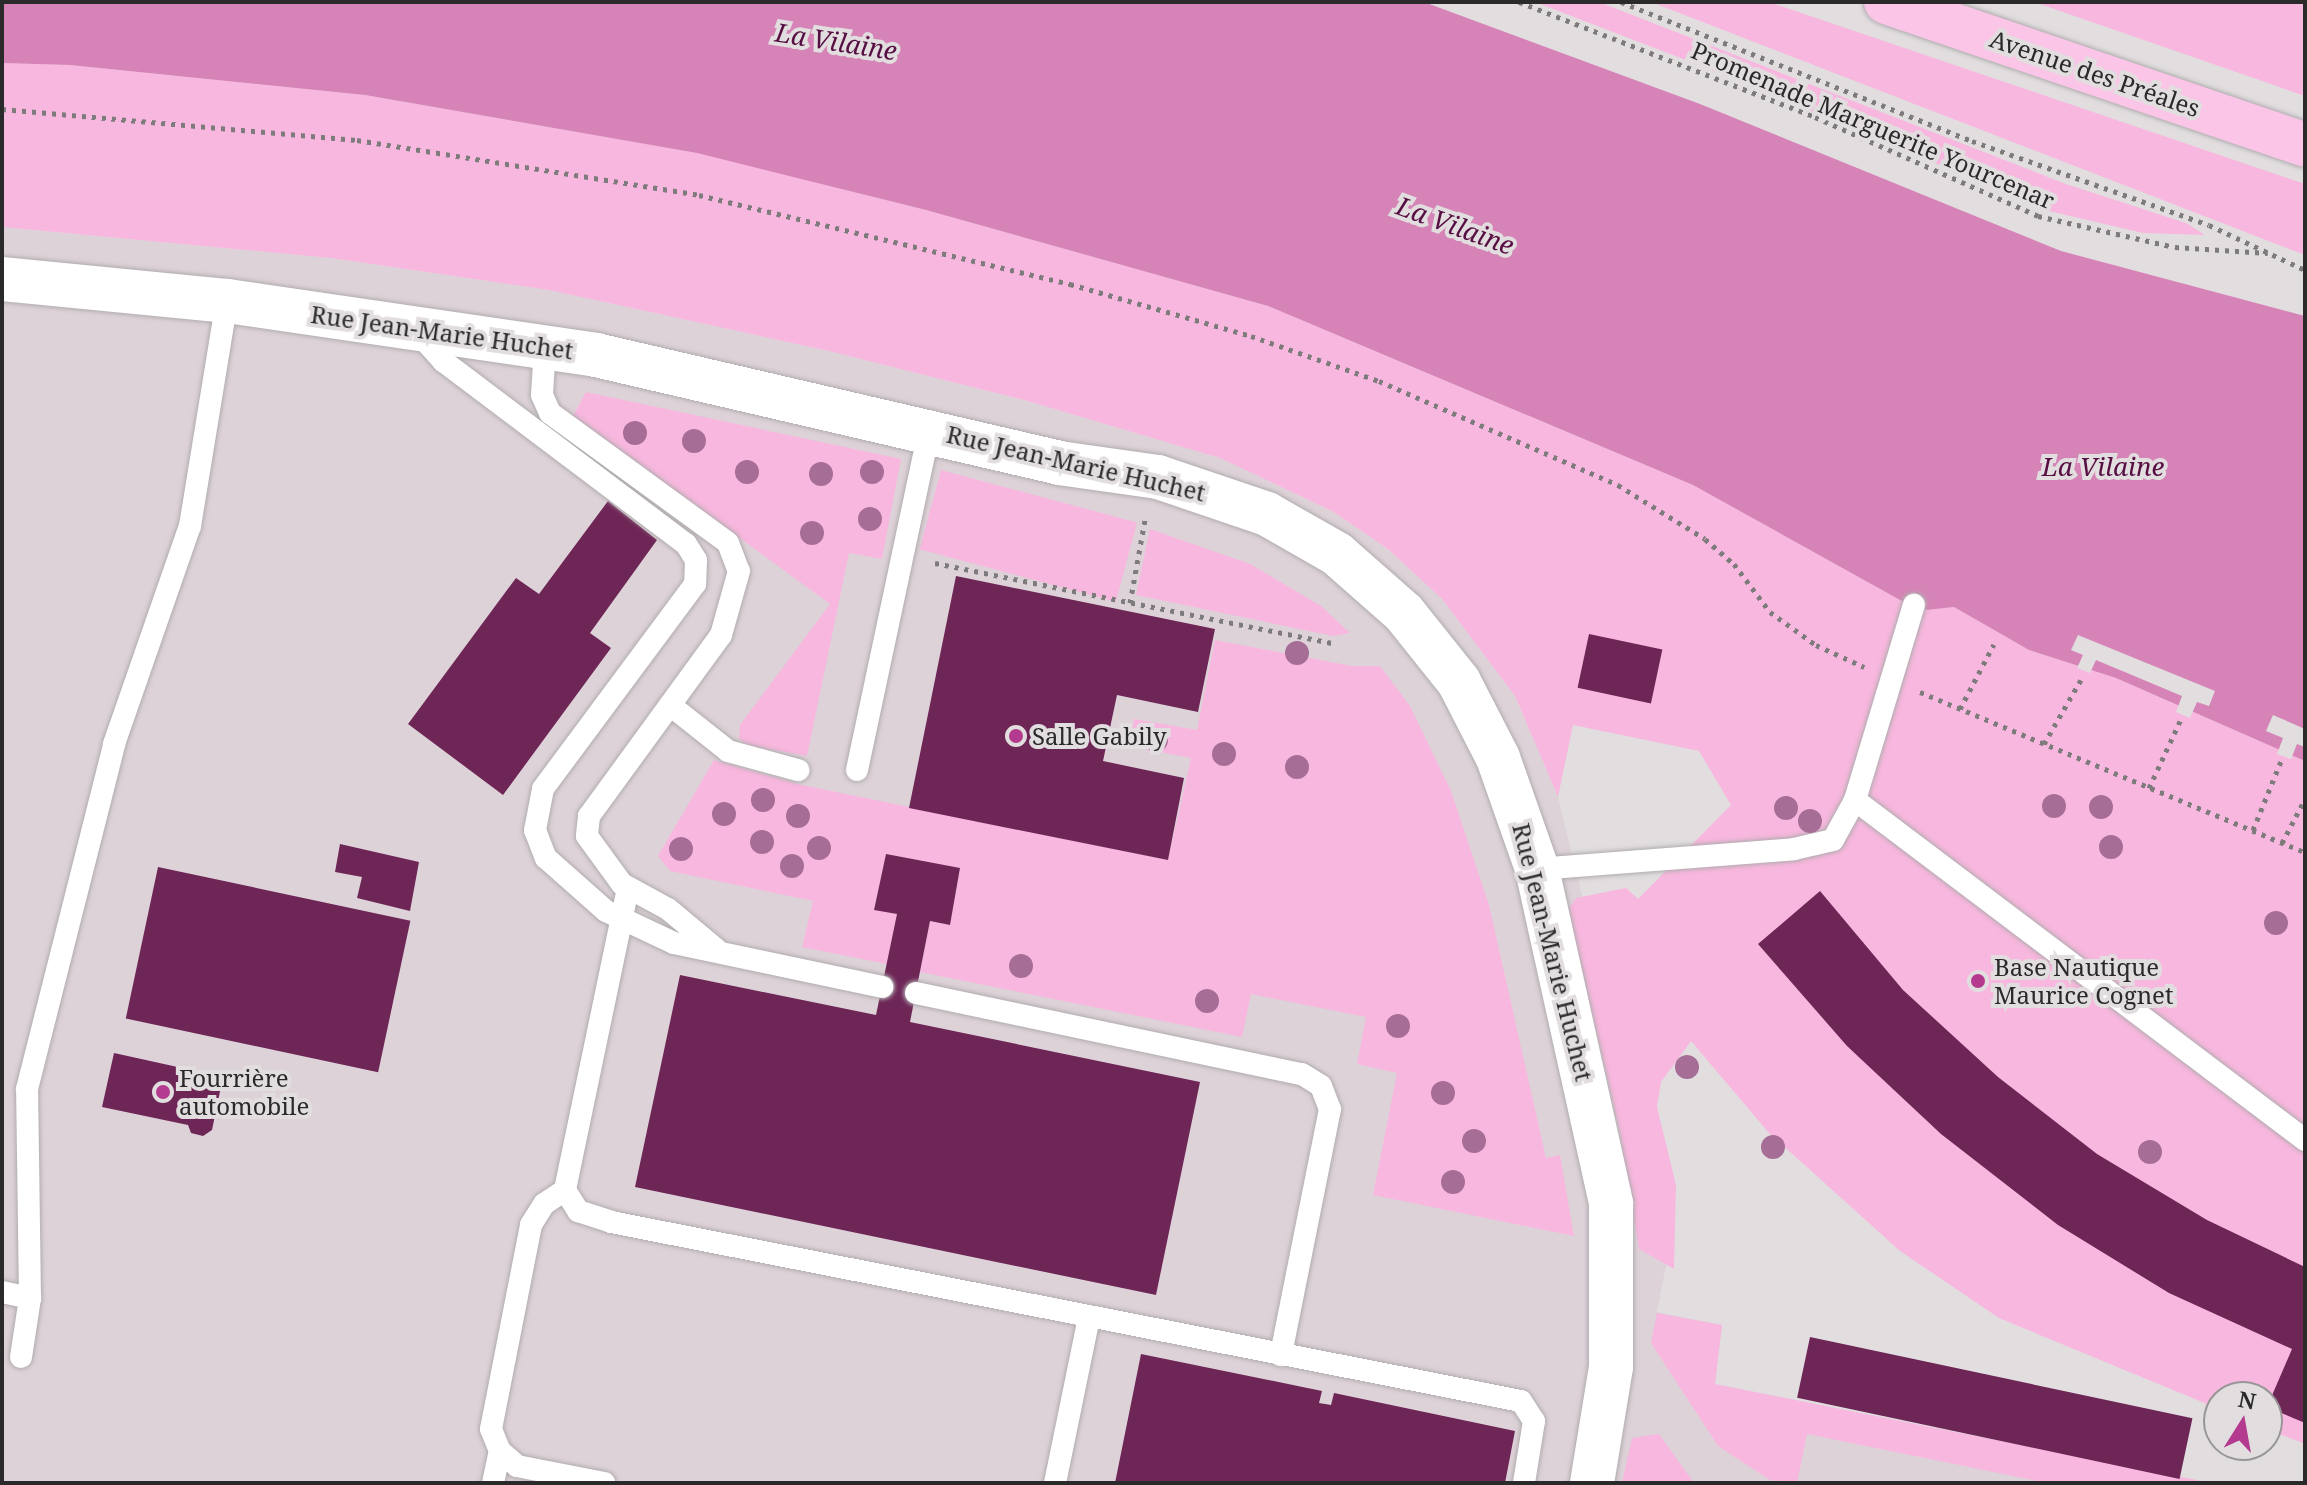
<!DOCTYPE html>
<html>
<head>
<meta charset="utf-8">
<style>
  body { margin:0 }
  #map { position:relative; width:2307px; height:1485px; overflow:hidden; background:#e2dee0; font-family:"Noto Serif",serif }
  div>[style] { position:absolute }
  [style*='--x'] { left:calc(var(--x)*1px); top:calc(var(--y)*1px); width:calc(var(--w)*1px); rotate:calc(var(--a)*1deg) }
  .built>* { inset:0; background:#ded2d9 }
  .green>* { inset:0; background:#f8b7de; transform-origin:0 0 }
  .water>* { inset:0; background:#d684b7 }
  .pier>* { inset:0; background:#e2dee0 }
  .building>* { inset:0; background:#6e2657; transform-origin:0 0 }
  .path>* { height:5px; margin-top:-2.5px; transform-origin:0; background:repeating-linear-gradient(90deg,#7e7b7d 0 4px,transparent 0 10px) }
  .roads { filter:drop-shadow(0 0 2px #b0acae) drop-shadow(0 0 2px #b0acae) }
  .lane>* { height:22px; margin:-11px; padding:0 11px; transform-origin:11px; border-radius:11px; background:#fff }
  .street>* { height:44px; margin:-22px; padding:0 22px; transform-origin:22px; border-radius:22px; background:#fff }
  .primary>* { height:44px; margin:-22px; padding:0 22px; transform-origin:22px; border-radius:22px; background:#fac5e6 }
  .trees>* { width:24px; height:24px; margin:-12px; border-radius:50%; background:#a66e96 }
  .dots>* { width:22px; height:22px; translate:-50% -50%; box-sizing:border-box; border:4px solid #e2dee0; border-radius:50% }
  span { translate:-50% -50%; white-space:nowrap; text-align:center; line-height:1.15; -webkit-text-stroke:8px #e2dee0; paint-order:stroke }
  .street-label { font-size:24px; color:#2b2a2b }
  .poi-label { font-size:24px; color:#2b2a2b }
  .left { translate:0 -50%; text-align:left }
  .water-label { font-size:26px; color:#570e42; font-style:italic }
  .frame { position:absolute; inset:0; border:4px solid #2b2a2b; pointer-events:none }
  .north { position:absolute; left:2203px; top:1381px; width:80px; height:80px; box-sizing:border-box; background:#e2dee0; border:2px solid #999698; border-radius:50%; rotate:11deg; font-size:22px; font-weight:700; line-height:32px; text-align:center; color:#2b2a2b }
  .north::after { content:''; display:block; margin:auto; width:28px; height:36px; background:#b33a8e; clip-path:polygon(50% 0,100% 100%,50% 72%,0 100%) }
</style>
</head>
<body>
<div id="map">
  <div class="built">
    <div style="clip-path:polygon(2px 227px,331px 258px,549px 290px,829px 351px,1024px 400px,1220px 458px,1332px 511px,1388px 549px,1442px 599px,1515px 696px,1558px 797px,1662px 1224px,1666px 1266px,1657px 1312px,1722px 1325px,1715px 1384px,2211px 1483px,2px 1483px)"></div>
  </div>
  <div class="green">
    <div style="clip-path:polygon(1535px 2px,1599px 2px,2066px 184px,2186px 223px,2205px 235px,2143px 233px,2049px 211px,1735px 79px)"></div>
    <div style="clip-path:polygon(1651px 2px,1769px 2px,2305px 184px,2305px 255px)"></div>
    <div style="clip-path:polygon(2034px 2px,2305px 2px,2305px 96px)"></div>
    <div style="clip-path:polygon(2px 63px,70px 65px,365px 95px,698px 153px,926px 210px,1268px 306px,1693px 485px,1900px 600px,1927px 610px,1954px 607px,2029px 650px,2116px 678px,2305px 761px,2305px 1444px,2267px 1429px,2267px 1397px,2219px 1397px,2219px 1409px,1999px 1318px,1900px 1251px,1769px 1133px,1691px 1041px,1661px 1082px,1657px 1107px,1676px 1185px,1674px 1269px,1639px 1249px,1619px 1129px,1568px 910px,1576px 898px,1626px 888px,1638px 899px,1731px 805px,1699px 751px,1573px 725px,1558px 797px,1515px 696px,1442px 599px,1388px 549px,1332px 511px,1220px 458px,1024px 400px,829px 351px,549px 290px,331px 258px,2px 227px)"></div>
    <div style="clip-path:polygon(586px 392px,901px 459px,882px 559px,849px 553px,807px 756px,746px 745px,739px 738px,740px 725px,830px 604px,573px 416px)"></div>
    <div style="left:941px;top:470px;width:203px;height:82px;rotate:15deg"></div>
    <div style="clip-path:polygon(1150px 529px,1250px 564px,1321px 606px,1350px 633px,1333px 636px,1136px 595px)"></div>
    <div style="clip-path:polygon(1215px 640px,1352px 666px,1380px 666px,1410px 706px,1451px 791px,1489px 905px,1546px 1158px,1560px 1155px,1574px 1236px,1373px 1195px,1397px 1073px,1357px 1064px,1366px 1017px,1251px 994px,1242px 1037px,920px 972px,930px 921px,950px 925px,960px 869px,886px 854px,874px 909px,897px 914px,887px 964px,802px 947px,813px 901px,670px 871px,658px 856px,714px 760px,802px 785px,1168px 860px,1191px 758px,1129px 746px,1134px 719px,1197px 730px)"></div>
    <div style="clip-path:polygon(1657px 1313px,1722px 1325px,1715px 1384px,2211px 1483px,2047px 1483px,1807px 1434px,1797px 1483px,1770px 1480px,1718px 1446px,1651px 1343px)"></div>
    <div style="clip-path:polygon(1659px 1434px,1694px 1483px,1622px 1483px,1632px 1438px)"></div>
  </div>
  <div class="water">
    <div style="clip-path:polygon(2px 2px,1424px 2px,1700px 104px,2061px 251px,2305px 316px,2305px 761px,2116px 678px,2029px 650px,1954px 607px,1927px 610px,1900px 600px,1693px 485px,1268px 306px,926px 210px,697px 153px,365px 95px,70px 65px,2px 63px)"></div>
  </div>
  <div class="pier">
    <div style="clip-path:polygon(2078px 635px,2215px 691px,2209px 706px,2197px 702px,2190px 718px,2176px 712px,2182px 696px,2096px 660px,2090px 673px,2077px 668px,2083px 655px,2071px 650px)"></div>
    <div style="clip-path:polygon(2273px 715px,2305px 729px,2305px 747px,2297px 744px,2291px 759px,2277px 754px,2283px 738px,2266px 731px)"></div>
  </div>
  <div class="building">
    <div style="clip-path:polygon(608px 501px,657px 540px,590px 633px,611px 648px,503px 795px,408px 724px,516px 578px,539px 594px)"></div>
    <div style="clip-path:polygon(956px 576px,1215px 629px,1198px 712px,1117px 695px,1103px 761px,1184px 778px,1168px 860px,909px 808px)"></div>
    <div style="left:1589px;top:634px;width:75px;height:55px;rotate:12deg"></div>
    <div style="clip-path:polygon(340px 844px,419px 862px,410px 911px,357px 898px,362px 877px,335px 872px)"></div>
    <div style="clip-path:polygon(886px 854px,960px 868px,950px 925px,930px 921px,910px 1022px,1200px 1082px,1156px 1295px,635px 1187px,680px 975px,876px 1015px,897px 914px,874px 910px)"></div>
    <div style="left:158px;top:867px;width:258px;height:155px;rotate:12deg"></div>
    <div style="clip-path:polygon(1820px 891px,1903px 990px,1998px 1077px,2097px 1154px,2207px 1220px,2305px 1267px,2305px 1423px,2267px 1407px,2292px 1349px,2169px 1293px,2058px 1225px,1941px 1134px,1847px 1046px,1758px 944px)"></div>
    <div style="clip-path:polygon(114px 1053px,223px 1077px,212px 1130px,203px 1136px,191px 1133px,188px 1125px,102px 1107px)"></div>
    <div style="left:1810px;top:1337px;width:391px;height:62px;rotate:12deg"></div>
    <div style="clip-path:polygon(1141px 1354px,1322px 1391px,1319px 1403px,1331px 1405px,1334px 1393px,1515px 1431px,1505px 1483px,1115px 1483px)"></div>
  </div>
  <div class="path">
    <div style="--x:1519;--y:2;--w:318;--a:21.2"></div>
    <div style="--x:1815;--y:117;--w:244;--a:23.9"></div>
    <div style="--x:2038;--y:216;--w:140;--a:12.8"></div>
    <div style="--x:2175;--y:247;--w:93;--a:3.7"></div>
    <div style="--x:1621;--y:2;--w:378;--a:21.6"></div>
    <div style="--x:1972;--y:141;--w:251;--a:19.5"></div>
    <div style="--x:2209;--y:225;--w:106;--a:25.1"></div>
    <div style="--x:2;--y:109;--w:356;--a:5"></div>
    <div style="--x:357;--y:140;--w:346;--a:9.1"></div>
    <div style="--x:699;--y:195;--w:382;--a:13.5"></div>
    <div style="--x:1070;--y:284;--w:188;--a:16"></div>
    <div style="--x:1251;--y:336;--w:136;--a:19.4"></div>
    <div style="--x:1379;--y:381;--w:261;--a:23.5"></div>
    <div style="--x:1618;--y:485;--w:102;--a:31.8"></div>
    <div style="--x:1705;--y:539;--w:38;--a:41"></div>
    <div style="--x:1734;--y:564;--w:60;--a:53.1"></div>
    <div style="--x:1770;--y:612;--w:57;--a:35.7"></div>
    <div style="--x:1816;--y:645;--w:53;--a:24.6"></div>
    <div style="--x:935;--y:563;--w:405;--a:11.4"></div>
    <div style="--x:1130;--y:603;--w:84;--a:-79.8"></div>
    <div style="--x:1920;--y:692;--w:417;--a:22.6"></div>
    <div style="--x:1960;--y:709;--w:73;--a:-62.4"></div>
    <div style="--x:2044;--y:744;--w:76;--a:-60.1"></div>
    <div style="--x:2149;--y:788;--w:76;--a:-65.1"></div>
    <div style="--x:2253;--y:830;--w:74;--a:-67.9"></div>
    <div style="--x:2282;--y:843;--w:50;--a:-62.4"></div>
  </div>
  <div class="roads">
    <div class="lane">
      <div style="--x:418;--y:333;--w:38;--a:48"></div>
      <div style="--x:443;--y:361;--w:304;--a:37"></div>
      <div style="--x:686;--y:544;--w:19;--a:58"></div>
      <div style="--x:696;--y:560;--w:24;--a:92"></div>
      <div style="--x:695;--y:584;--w:255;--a:126.6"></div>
      <div style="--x:543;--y:789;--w:42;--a:101"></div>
      <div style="--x:535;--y:830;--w:30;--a:69"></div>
      <div style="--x:546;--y:858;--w:80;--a:41.5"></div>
      <div style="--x:606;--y:911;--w:75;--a:25.2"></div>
      <div style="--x:674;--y:943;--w:213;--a:11.9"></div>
      <div style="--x:545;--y:346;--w:49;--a:93.5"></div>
      <div style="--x:542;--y:395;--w:20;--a:66"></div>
      <div style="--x:550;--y:413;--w:220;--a:36.1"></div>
      <div style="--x:728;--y:543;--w:30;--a:69"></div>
      <div style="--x:739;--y:571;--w:66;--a:105.7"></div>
      <div style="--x:721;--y:635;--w:224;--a:126.1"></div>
      <div style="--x:589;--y:816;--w:20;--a:96"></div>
      <div style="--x:587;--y:836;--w:59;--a:53.9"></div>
      <div style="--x:622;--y:884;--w:52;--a:28.5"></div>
      <div style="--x:668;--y:909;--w:62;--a:39.8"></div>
      <div style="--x:670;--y:705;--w:74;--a:38.4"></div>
      <div style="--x:728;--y:751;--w:73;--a:15.2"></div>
      <div style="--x:857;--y:770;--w:348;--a:-78"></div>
      <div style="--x:1855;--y:800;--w:204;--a:-73.2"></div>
      <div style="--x:1537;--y:869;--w:258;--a:-4.4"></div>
      <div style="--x:1794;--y:849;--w:40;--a:-13"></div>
      <div style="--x:1833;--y:840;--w:46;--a:-61.2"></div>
      <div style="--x:1855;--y:800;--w:564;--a:37.07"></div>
      <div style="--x:628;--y:888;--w:309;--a:101.8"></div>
      <div style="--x:565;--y:1190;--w:25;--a:58"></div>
      <div style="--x:578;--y:1211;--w:35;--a:18"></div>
      <div style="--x:611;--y:1222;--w:927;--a:11.13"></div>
      <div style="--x:1521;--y:1401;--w:24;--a:57"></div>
      <div style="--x:1534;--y:1421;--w:63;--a:99.2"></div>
      <div style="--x:916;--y:993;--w:394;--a:11.9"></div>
      <div style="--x:1302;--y:1074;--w:22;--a:32"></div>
      <div style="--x:1321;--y:1086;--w:25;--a:69"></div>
      <div style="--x:1330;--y:1109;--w:251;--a:101.3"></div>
      <div style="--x:565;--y:1190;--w:25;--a:146"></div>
      <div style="--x:544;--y:1204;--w:25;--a:122"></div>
      <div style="--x:531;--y:1225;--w:208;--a:101.1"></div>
      <div style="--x:491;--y:1429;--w:24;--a:68"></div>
      <div style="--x:500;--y:1451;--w:23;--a:41"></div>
      <div style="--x:517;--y:1466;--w:89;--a:11.1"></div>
      <div style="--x:2;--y:1292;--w:29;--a:12"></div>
      <div style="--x:30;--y:1298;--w:209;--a:-90.8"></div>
      <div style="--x:27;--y:1089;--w:356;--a:-75.8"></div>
      <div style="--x:114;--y:744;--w:231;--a:-70.8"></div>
      <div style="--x:190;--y:526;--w:228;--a:-80.7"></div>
      <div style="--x:21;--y:1357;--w:60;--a:-81.3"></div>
      <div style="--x:493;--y:1483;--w:33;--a:-78"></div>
      <div style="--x:1055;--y:1483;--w:168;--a:-78.4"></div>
    </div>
    <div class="street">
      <div style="--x:2;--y:279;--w:226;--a:5.6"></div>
      <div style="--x:227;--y:301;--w:373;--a:8.3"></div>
      <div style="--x:596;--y:355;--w:475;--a:13.1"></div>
      <div style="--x:1059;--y:463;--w:100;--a:8"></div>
      <div style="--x:1158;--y:477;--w:115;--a:18.7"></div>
      <div style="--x:1267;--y:514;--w:81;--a:29.7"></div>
      <div style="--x:1337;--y:554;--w:89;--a:41.4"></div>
      <div style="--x:1404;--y:613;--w:88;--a:51.4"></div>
      <div style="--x:1459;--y:682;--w:85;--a:62.8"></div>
      <div style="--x:1498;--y:758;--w:118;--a:70.6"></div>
      <div style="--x:1537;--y:869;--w:343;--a:77.5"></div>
      <div style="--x:1611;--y:1204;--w:163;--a:90"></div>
      <div style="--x:1611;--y:1367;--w:118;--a:99.3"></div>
    </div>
    <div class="primary">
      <div style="--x:1886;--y:2;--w:443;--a:18.8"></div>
    </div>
  </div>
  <div class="trees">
    <div style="left:635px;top:433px"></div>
    <div style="left:694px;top:441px"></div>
    <div style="left:747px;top:472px"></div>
    <div style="left:872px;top:472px"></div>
    <div style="left:821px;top:474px"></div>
    <div style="left:870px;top:519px"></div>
    <div style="left:812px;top:533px"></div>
    <div style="left:1297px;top:653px"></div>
    <div style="left:1156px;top:740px"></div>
    <div style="left:1224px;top:754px"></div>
    <div style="left:1297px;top:767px"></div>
    <div style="left:763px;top:800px"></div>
    <div style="left:2054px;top:806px"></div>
    <div style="left:2101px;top:807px"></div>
    <div style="left:1786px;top:808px"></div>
    <div style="left:724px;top:814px"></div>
    <div style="left:798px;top:816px"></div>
    <div style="left:1810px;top:821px"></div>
    <div style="left:762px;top:842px"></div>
    <div style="left:2111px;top:847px"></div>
    <div style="left:819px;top:848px"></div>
    <div style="left:681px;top:849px"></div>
    <div style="left:792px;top:866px"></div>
    <div style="left:2276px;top:923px"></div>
    <div style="left:1021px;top:966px"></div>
    <div style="left:1207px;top:1001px"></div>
    <div style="left:1398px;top:1026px"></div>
    <div style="left:1687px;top:1067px"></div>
    <div style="left:1443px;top:1093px"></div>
    <div style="left:1474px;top:1141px"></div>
    <div style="left:1773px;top:1147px"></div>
    <div style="left:2150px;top:1152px"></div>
    <div style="left:1453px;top:1182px"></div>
  </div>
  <div class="dots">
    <div style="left:1016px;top:736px;background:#b33a8e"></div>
    <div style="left:1978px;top:981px;background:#b33a8e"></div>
    <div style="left:163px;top:1092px;background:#b33a8e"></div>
  </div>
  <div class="street-label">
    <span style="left:2095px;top:73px;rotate:19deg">Avenue des Préales</span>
    <span style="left:1873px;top:125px;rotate:23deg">Promenade Marguerite Yourcenar</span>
    <span style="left:442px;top:332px;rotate:8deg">Rue Jean-Marie Huchet</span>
    <span style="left:1076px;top:463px;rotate:13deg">Rue Jean-Marie Huchet</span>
    <span style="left:1553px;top:952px;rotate:76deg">Rue Jean-Marie Huchet</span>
  </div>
  <div class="poi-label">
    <span class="left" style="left:1032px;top:736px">Salle Gabily</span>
    <span class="left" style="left:1994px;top:981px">Base Nautique<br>Maurice Cognet</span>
    <span class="left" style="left:179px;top:1092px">Fourrière<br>automobile</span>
  </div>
  <div class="water-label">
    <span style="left:836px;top:42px;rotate:9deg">La Vilaine</span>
    <span style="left:1455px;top:226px;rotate:20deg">La Vilaine</span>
    <span style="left:2103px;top:467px">La Vilaine</span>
  </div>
  <div class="frame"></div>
  <div class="north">N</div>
</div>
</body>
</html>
